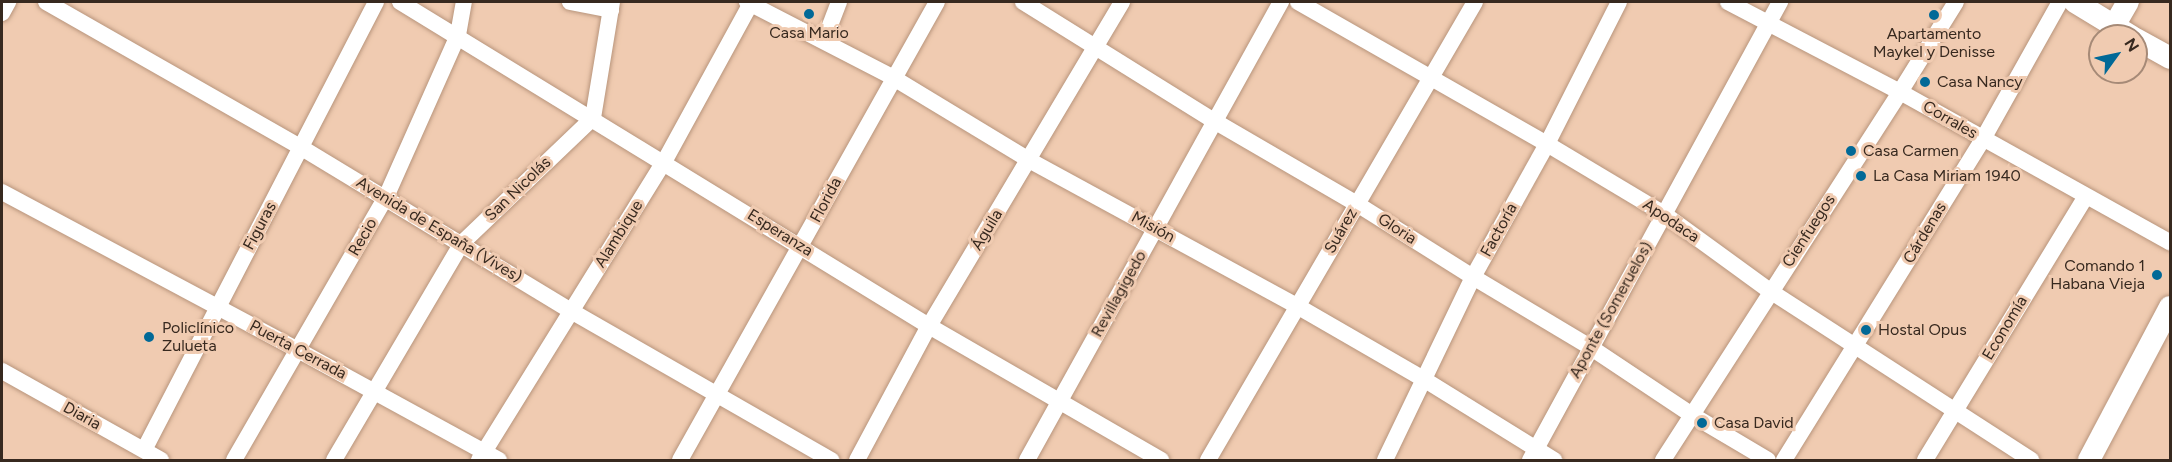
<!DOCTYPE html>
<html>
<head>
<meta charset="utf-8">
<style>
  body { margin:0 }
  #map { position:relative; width:2172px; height:462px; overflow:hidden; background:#f0cbb1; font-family:Figtree,sans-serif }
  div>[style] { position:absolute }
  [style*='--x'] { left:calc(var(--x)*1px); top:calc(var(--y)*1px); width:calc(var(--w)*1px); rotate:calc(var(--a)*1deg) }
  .roads { filter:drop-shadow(0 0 2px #b8957c) drop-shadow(0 0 2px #b8957c) }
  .minor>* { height:16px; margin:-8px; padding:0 8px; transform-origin:8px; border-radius:8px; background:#fff }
  .major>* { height:22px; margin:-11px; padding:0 11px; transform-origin:11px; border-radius:11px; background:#fff }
  .dots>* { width:16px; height:16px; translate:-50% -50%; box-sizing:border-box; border:3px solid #f0cbb1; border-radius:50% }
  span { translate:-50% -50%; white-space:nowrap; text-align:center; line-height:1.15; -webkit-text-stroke:6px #f0cbb1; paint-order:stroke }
  .poi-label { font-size:16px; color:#37291f }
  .left { translate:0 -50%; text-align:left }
  .right { translate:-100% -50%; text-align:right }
  .street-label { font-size:16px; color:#37291f }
  .frame { position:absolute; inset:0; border:3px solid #37291f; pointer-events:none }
  .north { position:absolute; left:2088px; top:24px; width:60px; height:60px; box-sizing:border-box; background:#f0cbb1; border:2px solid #a68a77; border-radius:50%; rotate:57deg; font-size:16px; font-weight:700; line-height:24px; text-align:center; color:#37291f }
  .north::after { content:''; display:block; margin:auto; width:21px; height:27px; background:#016997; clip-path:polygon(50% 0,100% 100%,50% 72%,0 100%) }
</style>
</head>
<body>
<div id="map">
  <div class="roads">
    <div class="minor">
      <div style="--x:46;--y:2;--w:295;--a:29.7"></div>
      <div style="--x:302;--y:148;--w:315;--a:31.2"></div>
      <div style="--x:571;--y:311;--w:300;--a:29.8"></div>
      <div style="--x:400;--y:2;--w:620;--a:31.49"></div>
      <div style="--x:929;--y:326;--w:268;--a:30"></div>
      <div style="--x:570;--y:2;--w:42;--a:11"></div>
      <div style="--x:747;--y:2;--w:163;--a:27.3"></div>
      <div style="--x:892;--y:77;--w:160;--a:31.2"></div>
      <div style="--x:1029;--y:160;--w:305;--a:28.6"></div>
      <div style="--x:1297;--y:306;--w:148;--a:30"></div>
      <div style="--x:1425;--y:380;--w:152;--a:31.8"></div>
      <div style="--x:1023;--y:2;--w:227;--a:31.9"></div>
      <div style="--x:1216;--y:122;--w:163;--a:30.2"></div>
      <div style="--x:1357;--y:204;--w:137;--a:32.2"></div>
      <div style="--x:1473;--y:277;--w:136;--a:30.9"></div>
      <div style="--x:1590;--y:347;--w:123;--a:33.7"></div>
      <div style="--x:1692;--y:415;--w:88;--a:30.6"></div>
      <div style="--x:1298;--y:2;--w:287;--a:29.7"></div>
      <div style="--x:1547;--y:144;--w:136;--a:30.9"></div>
      <div style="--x:1664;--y:214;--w:131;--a:36"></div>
      <div style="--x:1770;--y:291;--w:311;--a:32.9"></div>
      <div style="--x:1728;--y:2;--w:194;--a:27.6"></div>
      <div style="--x:1900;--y:92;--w:309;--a:29.1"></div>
      <div style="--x:2;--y:13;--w:13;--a:-61"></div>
      <div style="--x:824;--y:41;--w:42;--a:-69"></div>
      <div style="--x:2;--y:192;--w:336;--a:28.1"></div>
      <div style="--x:298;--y:350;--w:229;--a:28.7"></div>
      <div style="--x:2;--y:371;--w:182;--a:29.2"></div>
      <div style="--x:144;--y:450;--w:505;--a:-62.62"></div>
      <div style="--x:234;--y:460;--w:304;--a:-60"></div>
      <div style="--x:386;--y:197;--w:177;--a:-66"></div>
      <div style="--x:458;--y:35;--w:34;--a:-80"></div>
      <div style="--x:334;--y:460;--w:251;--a:-59.5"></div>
      <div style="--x:461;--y:244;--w:182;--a:-43.7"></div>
      <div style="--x:593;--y:118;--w:118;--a:-80.7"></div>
      <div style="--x:479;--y:460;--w:351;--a:-58.2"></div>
      <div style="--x:664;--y:162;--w:181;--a:-61.3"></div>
      <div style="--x:680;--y:460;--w:525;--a:-60.7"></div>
      <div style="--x:857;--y:460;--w:152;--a:-61.8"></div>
      <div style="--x:929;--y:326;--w:377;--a:-59.2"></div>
      <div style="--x:1027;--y:460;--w:524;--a:-60.99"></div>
      <div style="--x:1208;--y:460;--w:530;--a:-59.76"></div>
      <div style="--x:1385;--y:460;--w:203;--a:-64.3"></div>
      <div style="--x:1473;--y:277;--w:152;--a:-60.9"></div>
      <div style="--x:1547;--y:144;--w:159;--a:-63.1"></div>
      <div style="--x:1530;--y:460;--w:522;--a:-61.37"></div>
      <div style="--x:1663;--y:460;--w:438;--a:-57.2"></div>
      <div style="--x:1900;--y:92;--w:106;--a:-58.1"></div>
      <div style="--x:1784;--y:460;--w:378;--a:-58.2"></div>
      <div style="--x:1983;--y:139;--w:157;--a:-60.7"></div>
      <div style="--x:1925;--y:460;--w:309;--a:-58.6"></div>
    </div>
    <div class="major">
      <div style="--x:2075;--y:2;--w:66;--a:31.3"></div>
      <div style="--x:2114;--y:26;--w:28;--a:-60"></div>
      <div style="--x:2136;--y:39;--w:39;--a:29"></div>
      <div style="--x:2089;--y:460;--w:173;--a:-62.1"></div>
    </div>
  </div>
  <div class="dots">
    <div style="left:809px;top:14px;background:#016997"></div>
    <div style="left:1934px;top:15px;background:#016997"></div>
    <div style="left:1925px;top:82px;background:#016997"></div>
    <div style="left:1851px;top:151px;background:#016997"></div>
    <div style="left:1861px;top:176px;background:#016997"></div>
    <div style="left:2157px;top:275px;background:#016997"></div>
    <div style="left:1866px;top:330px;background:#016997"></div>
    <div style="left:149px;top:337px;background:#016997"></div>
    <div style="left:1702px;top:423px;background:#016997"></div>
  </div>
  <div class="poi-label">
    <span style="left:809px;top:33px">Casa Mario</span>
    <span style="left:1934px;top:43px">Apartamento<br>Maykel y Denisse</span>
    <span class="left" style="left:1937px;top:82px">Casa Nancy</span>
    <span class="left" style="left:1863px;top:151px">Casa Carmen</span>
    <span class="left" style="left:1873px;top:176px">La Casa Miriam 1940</span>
    <span class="right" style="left:2145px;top:275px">Comando 1<br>Habana Vieja</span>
    <span class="left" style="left:162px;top:337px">Policlínico<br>Zulueta</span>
    <span class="left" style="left:1878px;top:330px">Hostal Opus</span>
    <span class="left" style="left:1714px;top:423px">Casa David</span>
  </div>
  <div class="street-label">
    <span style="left:1950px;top:120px;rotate:30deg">Corrales</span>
    <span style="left:518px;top:189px;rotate:-44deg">San Nicolás</span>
    <span style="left:826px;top:200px;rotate:-62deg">Florida</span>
    <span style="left:1671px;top:221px;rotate:34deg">Apodaca</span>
    <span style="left:260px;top:226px;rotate:-62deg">Figuras</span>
    <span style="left:1153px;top:227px;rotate:29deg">Misión</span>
    <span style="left:1397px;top:229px;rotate:33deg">Gloria</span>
    <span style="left:439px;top:230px;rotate:31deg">Avenida de España (Vives)</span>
    <span style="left:987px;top:230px;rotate:-59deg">Águila</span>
    <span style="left:1499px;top:230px;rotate:-61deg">Factoría</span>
    <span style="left:1341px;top:231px;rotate:-60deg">Suárez</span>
    <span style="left:1809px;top:231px;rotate:-57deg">Cienfuegos</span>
    <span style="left:780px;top:233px;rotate:32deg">Esperanza</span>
    <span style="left:1925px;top:233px;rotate:-59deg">Cárdenas</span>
    <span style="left:619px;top:234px;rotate:-58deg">Alambique</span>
    <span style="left:363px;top:237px;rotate:-60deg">Recio</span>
    <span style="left:1119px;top:294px;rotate:-61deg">Revillagigedo</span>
    <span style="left:1611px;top:310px;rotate:-61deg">Aponte (Someruelos)</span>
    <span style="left:2005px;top:328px;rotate:-59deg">Economía</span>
    <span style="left:298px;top:350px;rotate:28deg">Puerta Cerrada</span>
    <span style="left:82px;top:416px;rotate:29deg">Diaria</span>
  </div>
  <div class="frame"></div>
  <div class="north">N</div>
</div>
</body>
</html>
